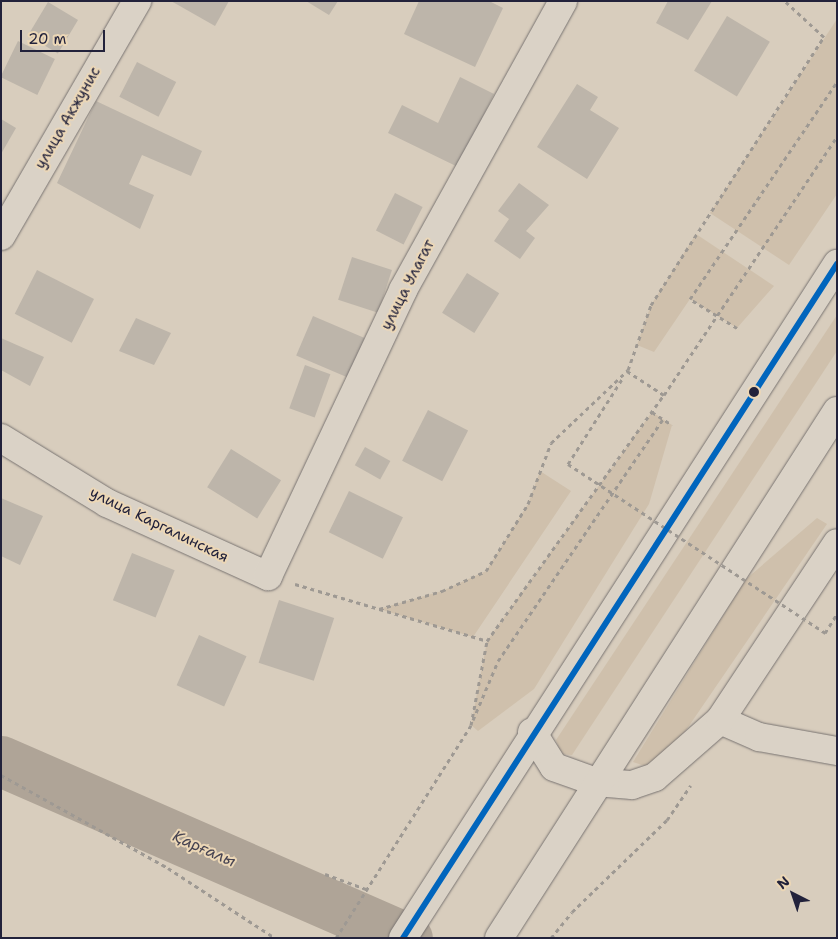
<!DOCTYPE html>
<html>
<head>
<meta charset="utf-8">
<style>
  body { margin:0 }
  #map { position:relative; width:838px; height:939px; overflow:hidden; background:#d8cdbd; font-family:"Shantell Sans",sans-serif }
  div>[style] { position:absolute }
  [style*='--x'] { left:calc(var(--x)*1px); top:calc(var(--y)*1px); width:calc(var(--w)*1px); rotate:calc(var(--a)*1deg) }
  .built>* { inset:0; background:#cfc0ac }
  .river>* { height:51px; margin:-25.5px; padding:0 25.5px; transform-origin:25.5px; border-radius:25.5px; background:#afa497 }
  .building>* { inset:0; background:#bdb5aa; transform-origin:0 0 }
  .path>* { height:3px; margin-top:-1.5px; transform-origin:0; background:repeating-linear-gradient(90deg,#9e9993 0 4px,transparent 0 8px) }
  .roads { filter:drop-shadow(0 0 1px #787371) drop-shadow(0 0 1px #787371) }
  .minor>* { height:28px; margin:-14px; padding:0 14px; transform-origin:14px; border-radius:14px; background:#dad2c6 }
  .secondary>* { height:28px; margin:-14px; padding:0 14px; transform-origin:14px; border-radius:14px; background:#dad2c6 }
  .path-bridge>* { height:3px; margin-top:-1.5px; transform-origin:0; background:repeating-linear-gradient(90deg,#9e9993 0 4px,transparent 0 8px) }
  .bus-1>* { height:6px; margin:-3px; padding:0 3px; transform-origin:3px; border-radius:3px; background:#0065bd }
  .dots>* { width:14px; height:14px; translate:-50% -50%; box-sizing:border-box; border:2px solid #ecd7b6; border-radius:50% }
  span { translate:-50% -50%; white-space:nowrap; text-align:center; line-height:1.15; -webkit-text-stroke:4px #ecd7b6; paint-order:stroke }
  .street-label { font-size:15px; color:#22223b }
  .water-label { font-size:16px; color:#474452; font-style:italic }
  .frame { position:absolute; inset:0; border:2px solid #22223b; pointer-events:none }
  .north { position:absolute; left:768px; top:869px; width:50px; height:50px; -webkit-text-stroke:4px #ecd7b6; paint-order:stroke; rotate:319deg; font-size:14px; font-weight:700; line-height:20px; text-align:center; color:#22223b }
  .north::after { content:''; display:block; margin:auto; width:18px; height:22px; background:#22223b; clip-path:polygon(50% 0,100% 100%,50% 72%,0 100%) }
  .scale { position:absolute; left:20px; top:30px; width:85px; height:22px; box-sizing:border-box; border:2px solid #22223b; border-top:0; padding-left:6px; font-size:15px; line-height:18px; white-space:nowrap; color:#22223b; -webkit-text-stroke:4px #ecd7b6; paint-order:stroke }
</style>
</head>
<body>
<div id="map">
  <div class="built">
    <div style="clip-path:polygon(837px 19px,837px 194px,789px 265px,710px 213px)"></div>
    <div style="clip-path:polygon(696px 234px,774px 286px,737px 328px,690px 299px,654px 352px,637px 345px,651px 305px)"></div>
    <div style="clip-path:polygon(837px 315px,837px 351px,572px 755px,561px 754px,556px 740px)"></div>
    <div style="clip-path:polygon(652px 412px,672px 425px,649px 504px,534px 689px,478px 731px,471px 725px,487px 641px)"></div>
    <div style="clip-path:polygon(540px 471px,571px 491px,473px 637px,379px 609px,442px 591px,486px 571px,528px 504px)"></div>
    <div style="clip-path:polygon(817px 518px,827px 524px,680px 739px,648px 767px,633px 762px,745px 580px)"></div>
  </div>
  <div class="river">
    <div style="--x:1;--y:761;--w:443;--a:23.6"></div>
  </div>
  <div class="building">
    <div style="clip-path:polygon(171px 1px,229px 1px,215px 26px)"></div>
    <div style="clip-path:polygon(306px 1px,338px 1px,329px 15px)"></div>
    <div style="clip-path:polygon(419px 1px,489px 1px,503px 8px,475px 67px,404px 34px)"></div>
    <div style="clip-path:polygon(668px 1px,712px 1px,688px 40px,656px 23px)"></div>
    <div style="left:48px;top:2px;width:35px;height:39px;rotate:31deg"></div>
    <div style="left:727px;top:16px;width:50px;height:64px;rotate:31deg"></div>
    <div style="left:18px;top:41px;width:41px;height:40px;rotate:26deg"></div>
    <div style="left:137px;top:62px;width:44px;height:39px;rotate:27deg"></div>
    <div style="clip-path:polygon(460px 77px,494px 94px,458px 167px,388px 133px,402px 105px,438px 123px)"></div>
    <div style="clip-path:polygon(577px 84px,598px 97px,590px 110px,619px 128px,587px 179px,537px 147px)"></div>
    <div style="clip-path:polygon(96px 101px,202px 151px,191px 176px,142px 155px,129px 184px,154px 195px,140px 229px,57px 183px)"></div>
    <div style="clip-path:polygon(1px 119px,16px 128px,1px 154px)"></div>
    <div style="clip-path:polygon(519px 183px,549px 205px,526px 231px,535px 238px,520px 259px,494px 241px,509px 219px,498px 211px)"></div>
    <div style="left:395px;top:193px;width:31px;height:42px;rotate:27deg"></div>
    <div style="left:352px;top:257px;width:42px;height:45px;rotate:18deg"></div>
    <div style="left:37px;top:270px;width:64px;height:49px;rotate:27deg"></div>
    <div style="left:467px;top:273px;width:38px;height:47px;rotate:32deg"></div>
    <div style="left:313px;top:316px;width:56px;height:43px;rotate:23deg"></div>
    <div style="clip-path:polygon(136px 318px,171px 333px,154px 365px,119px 351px)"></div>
    <div style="clip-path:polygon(1px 338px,44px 357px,30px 386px,1px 370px)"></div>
    <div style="left:305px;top:365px;width:27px;height:46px;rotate:20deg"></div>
    <div style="left:428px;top:410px;width:45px;height:57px;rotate:27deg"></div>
    <div style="left:365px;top:447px;width:29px;height:21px;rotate:29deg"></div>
    <div style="left:231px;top:449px;width:59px;height:45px;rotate:32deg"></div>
    <div style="left:349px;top:491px;width:60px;height:46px;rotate:26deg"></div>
    <div style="clip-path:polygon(1px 498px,43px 516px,20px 565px,1px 556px)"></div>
    <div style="left:132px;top:553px;width:46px;height:51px;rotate:22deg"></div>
    <div style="left:279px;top:600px;width:58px;height:66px;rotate:18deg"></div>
    <div style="left:199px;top:635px;width:52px;height:55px;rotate:24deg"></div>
  </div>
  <div class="path">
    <div style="--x:737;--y:328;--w:55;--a:-148.3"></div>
    <div style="--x:690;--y:299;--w:262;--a:-55.9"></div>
    <div style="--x:627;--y:371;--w:44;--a:33"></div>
    <div style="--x:652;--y:412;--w:24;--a:33"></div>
    <div style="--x:568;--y:464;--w:104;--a:-57.5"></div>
    <div style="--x:295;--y:584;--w:200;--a:16.5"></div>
    <div style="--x:379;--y:609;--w:66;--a:-15.9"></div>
    <div style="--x:442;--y:591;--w:48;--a:-24.4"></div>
    <div style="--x:486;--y:571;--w:79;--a:-57.9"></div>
    <div style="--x:528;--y:504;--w:65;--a:-69.3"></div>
    <div style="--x:551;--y:443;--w:106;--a:-43.5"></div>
    <div style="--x:628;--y:370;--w:69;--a:-70.5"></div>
    <div style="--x:651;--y:305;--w:319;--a:-57.2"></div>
    <div style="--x:824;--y:37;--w:53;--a:-137.3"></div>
    <div style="--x:825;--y:633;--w:22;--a:-58"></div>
    <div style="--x:473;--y:720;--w:64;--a:-67"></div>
    <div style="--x:498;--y:661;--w:293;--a:-55.7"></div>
    <div style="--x:1;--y:775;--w:191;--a:29.1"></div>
    <div style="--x:168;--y:868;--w:128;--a:33.2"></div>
    <div style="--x:325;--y:874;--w:44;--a:20.1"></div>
    <div style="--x:336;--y:938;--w:252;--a:-57.6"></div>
    <div style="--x:471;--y:725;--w:86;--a:-79.2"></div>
    <div style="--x:487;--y:641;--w:303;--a:-54.3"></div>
    <div style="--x:664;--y:395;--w:311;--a:-56.2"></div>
    <div style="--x:551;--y:938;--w:33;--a:-51"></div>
    <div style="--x:572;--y:912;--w:132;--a:-44.1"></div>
    <div style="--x:667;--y:820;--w:42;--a:-55.6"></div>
  </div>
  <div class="roads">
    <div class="minor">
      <div style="--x:1;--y:236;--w:272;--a:-59.9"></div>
      <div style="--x:1;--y:438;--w:124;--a:31.5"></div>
      <div style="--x:107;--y:503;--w:177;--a:24.4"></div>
      <div style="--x:268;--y:576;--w:316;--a:-64.7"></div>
      <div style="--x:403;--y:290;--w:330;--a:-61"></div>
      <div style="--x:720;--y:720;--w:43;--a:23.6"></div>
      <div style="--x:759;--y:737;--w:79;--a:10.2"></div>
      <div style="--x:596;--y:782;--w:36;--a:5"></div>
      <div style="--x:632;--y:785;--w:24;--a:-19"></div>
      <div style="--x:655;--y:777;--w:86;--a:-41.2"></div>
      <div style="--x:720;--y:720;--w:212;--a:-56.5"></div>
    </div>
    <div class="secondary">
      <div style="--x:532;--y:732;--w:41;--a:57.8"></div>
      <div style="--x:554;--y:767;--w:45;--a:19.7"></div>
      <div style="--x:403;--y:938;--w:802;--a:-57.22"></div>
      <div style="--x:499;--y:938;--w:626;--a:-57.33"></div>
    </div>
  </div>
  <div class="path-bridge">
    <div style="--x:568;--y:464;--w:308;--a:33.3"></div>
  </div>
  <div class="bus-1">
    <div style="--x:403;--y:938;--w:802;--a:-57.22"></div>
  </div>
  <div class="dots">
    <div style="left:754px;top:392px;background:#22223b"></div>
  </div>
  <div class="street-label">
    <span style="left:68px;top:118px;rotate:-60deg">улица Акжунис</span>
    <span style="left:408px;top:285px;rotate:-63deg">улица Улагат</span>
    <span style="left:159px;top:525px;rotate:26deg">улица Каргалинская</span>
  </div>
  <div class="water-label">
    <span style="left:204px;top:849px;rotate:24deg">Қарғалы</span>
  </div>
  <div class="frame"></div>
  <div class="north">N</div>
  <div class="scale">20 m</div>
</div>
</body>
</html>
